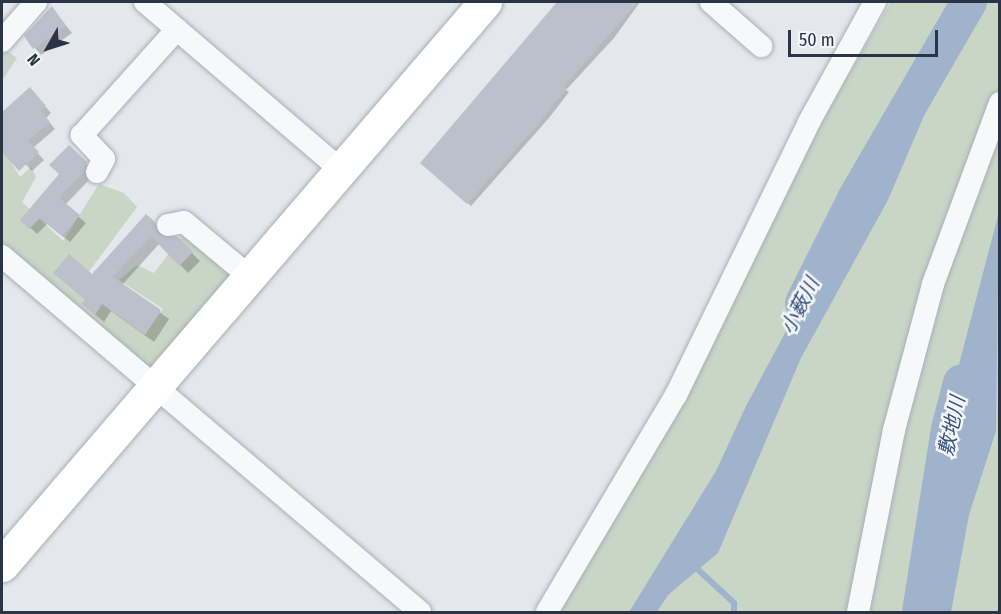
<!DOCTYPE html>
<html>
<head>
<meta charset="utf-8">
<style>
  body { margin:0 }
  #map { position:relative; width:1001px; height:614px; overflow:hidden; background:#e4e7ec; font-family:"Fira Sans Condensed","Noto Sans JP",sans-serif }
  div>[style] { position:absolute }
  [style*='--x'] { left:calc(var(--x)*1px); top:calc(var(--y)*1px); width:calc(var(--w)*1px); rotate:calc(var(--a)*1deg) }
  .green>* { inset:0; background:#c9d6c5 }
  .water>* { inset:0; background:#9fb4cc }
  .shadow>* { inset:0; background:#0003 }
  .stream>* { height:6px; margin:-3px; padding:0 3px; transform-origin:3px; border-radius:3px; background:#9fb4cc }
  .river>* { height:36px; margin:-18px; padding:0 18px; transform-origin:18px; border-radius:18px; background:#9fb4cc }
  .building>* { inset:0; background:#bbc0ca }
  .roads { filter:drop-shadow(0 0 2px #a9aeb7) drop-shadow(0 0 2px #a9aeb7) }
  .street>* { height:22px; margin:-11px; padding:0 11px; transform-origin:11px; border-radius:11px; background:#f7f8fa }
  .secondary>* { height:33px; margin:-16.5px; padding:0 16.5px; transform-origin:16.5px; border-radius:16.5px; background:#fff }
  span { translate:-50% -50%; white-space:nowrap; text-align:center; line-height:1.15; -webkit-text-stroke:5px #f4f6f9; paint-order:stroke }
  .water-label { font-size:20px; color:#34527a; font-style:italic }
  .frame { position:absolute; inset:0; border:3px solid #2b3445; pointer-events:none }
  .north { position:absolute; left:18px; top:18px; width:60px; height:60px; -webkit-text-stroke:4px #f4f6f9; paint-order:stroke; rotate:231deg; font-size:16px; font-weight:700; line-height:24px; text-align:center; color:#2b3445 }
  .north::after { content:''; display:block; margin:auto; width:21px; height:27px; background:#2b3445; clip-path:polygon(50% 0,100% 100%,50% 72%,0 100%) }
  .scale { position:absolute; left:788px; top:30px; width:150px; height:27px; box-sizing:border-box; border:3px solid #2b3445; border-top:0; padding-left:8px; font-size:18px; line-height:21px; white-space:nowrap; color:#2b3445; -webkit-text-stroke:4px #f4f6f9; paint-order:stroke }
</style>
</head>
<body>
<div id="map">
  <div class="green">
    <div style="clip-path:polygon(891px 2px,999px 2px,999px 612px,544px 612px,753px 237px)"></div>
    <div style="clip-path:polygon(2px 48px,17px 58px,2px 81px)"></div>
    <div style="clip-path:polygon(2px 147px,20px 177px,31px 167px,36px 177px,22px 202px,63px 241px,99px 184px,124px 193px,137px 207px,85px 277px,145px 334px,163px 309px,119px 280px,137px 265px,154px 273px,185px 232px,232px 272px,152px 372px,2px 242px)"></div>
  </div>
  <div class="water">
    <div style="clip-path:polygon(962px 2px,981px 2px,941px 76px,888px 200px,801px 358px,718px 553px,668px 595px,657px 612px,629px 612px,716px 471px,746px 406px)"></div>
    <div style="clip-path:polygon(999px 212px,996px 431px,969px 515px,951px 612px,920px 612px,916px 545px,940px 488px,952px 391px)"></div>
  </div>
  <div class="shadow">
    <div style="clip-path:polygon(559px 2px,640px 2px,614px 38px,566px 90px,569px 92px,549px 118px,471px 206px,422px 163px)"></div>
    <div style="clip-path:polygon(52px 8px,72px 33px,41px 55px,26px 37px)"></div>
    <div style="clip-path:polygon(30px 89px,51px 113px,46px 118px,55px 129px,33px 148px,44px 160px,32px 171px,2px 138px,2px 114px)"></div>
    <div style="clip-path:polygon(69px 147px,93px 171px,90px 179px,65px 205px,86px 223px,70px 242px,47px 224px,37px 234px,22px 220px,61px 174px)"></div>
    <div style="clip-path:polygon(154px 223px,164px 236px,177px 238px,200px 261px,188px 273px,160px 243px,122px 285px,169px 319px,154px 342px,111px 311px,104px 322px,92px 312px,86px 301px,92px 277px)"></div>
  </div>
  <div class="stream">
    <div style="--x:693;--y:565;--w:56;--a:42.8"></div>
    <div style="--x:734;--y:603;--w:9;--a:90"></div>
  </div>
  <div class="river">
    <div style="--x:803;--y:303;--w:119;--a:-63.4"></div>
    <div style="--x:856;--y:197;--w:225;--a:-59.9"></div>
    <div style="--x:920;--y:612;--w:185;--a:-81"></div>
    <div style="--x:949;--y:429;--w:48;--a:-75.4"></div>
  </div>
  <div class="building">
    <div style="clip-path:polygon(557px 2px,638px 2px,564px 86px,567px 88px,534px 129px,467px 204px,420px 163px)"></div>
    <div style="clip-path:polygon(52px 6px,66px 26px,33px 49px,24px 36px)"></div>
    <div style="clip-path:polygon(30px 87px,46px 106px,41px 111px,50px 122px,28px 141px,39px 152px,19px 171px,2px 152px,2px 112px)"></div>
    <div style="clip-path:polygon(69px 145px,87px 162px,84px 172px,59px 198px,80px 215px,62px 236px,40px 218px,29px 229px,20px 220px,59px 174px,49px 165px)"></div>
    <div style="clip-path:polygon(146px 214px,155px 222px,158px 234px,178px 237px,193px 252px,179px 266px,151px 236px,113px 277px,161px 310px,145px 335px,102px 304px,95px 315px,82px 304px,85px 300px,53px 273px,69px 254px,92px 274px)"></div>
  </div>
  <div class="roads">
    <div class="street">
      <div style="--x:145;--y:2;--w:258;--a:40.6"></div>
      <div style="--x:711;--y:2;--w:67;--a:41.3"></div>
      <div style="--x:2;--y:41;--w:52;--a:-48.9"></div>
      <div style="--x:97;--y:172;--w:15;--a:-62"></div>
      <div style="--x:104;--y:159;--w:33;--a:-133"></div>
      <div style="--x:82;--y:135;--w:142;--a:-48.1"></div>
      <div style="--x:168;--y:225;--w:16;--a:-11"></div>
      <div style="--x:184;--y:222;--w:86;--a:39.8"></div>
      <div style="--x:2;--y:256;--w:549;--a:40.42"></div>
      <div style="--x:547;--y:612;--w:252;--a:-59.3"></div>
      <div style="--x:676;--y:395;--w:304;--a:-64"></div>
      <div style="--x:809;--y:122;--w:137;--a:-61.2"></div>
      <div style="--x:858;--y:612;--w:186;--a:-78.8"></div>
      <div style="--x:894;--y:430;--w:151;--a:-75"></div>
      <div style="--x:933;--y:284;--w:193;--a:-69.7"></div>
    </div>
    <div class="secondary">
      <div style="--x:2;--y:565;--w:742;--a:-49.37"></div>
    </div>
  </div>
  <div class="water-label">
    <span style="left:800px;top:306px;rotate:-63deg">小薮川</span>
    <span style="left:952px;top:426px;rotate:-78deg">敷地川</span>
  </div>
  <div class="frame"></div>
  <div class="north">N</div>
  <div class="scale">50 m</div>
</div>
</body>
</html>
